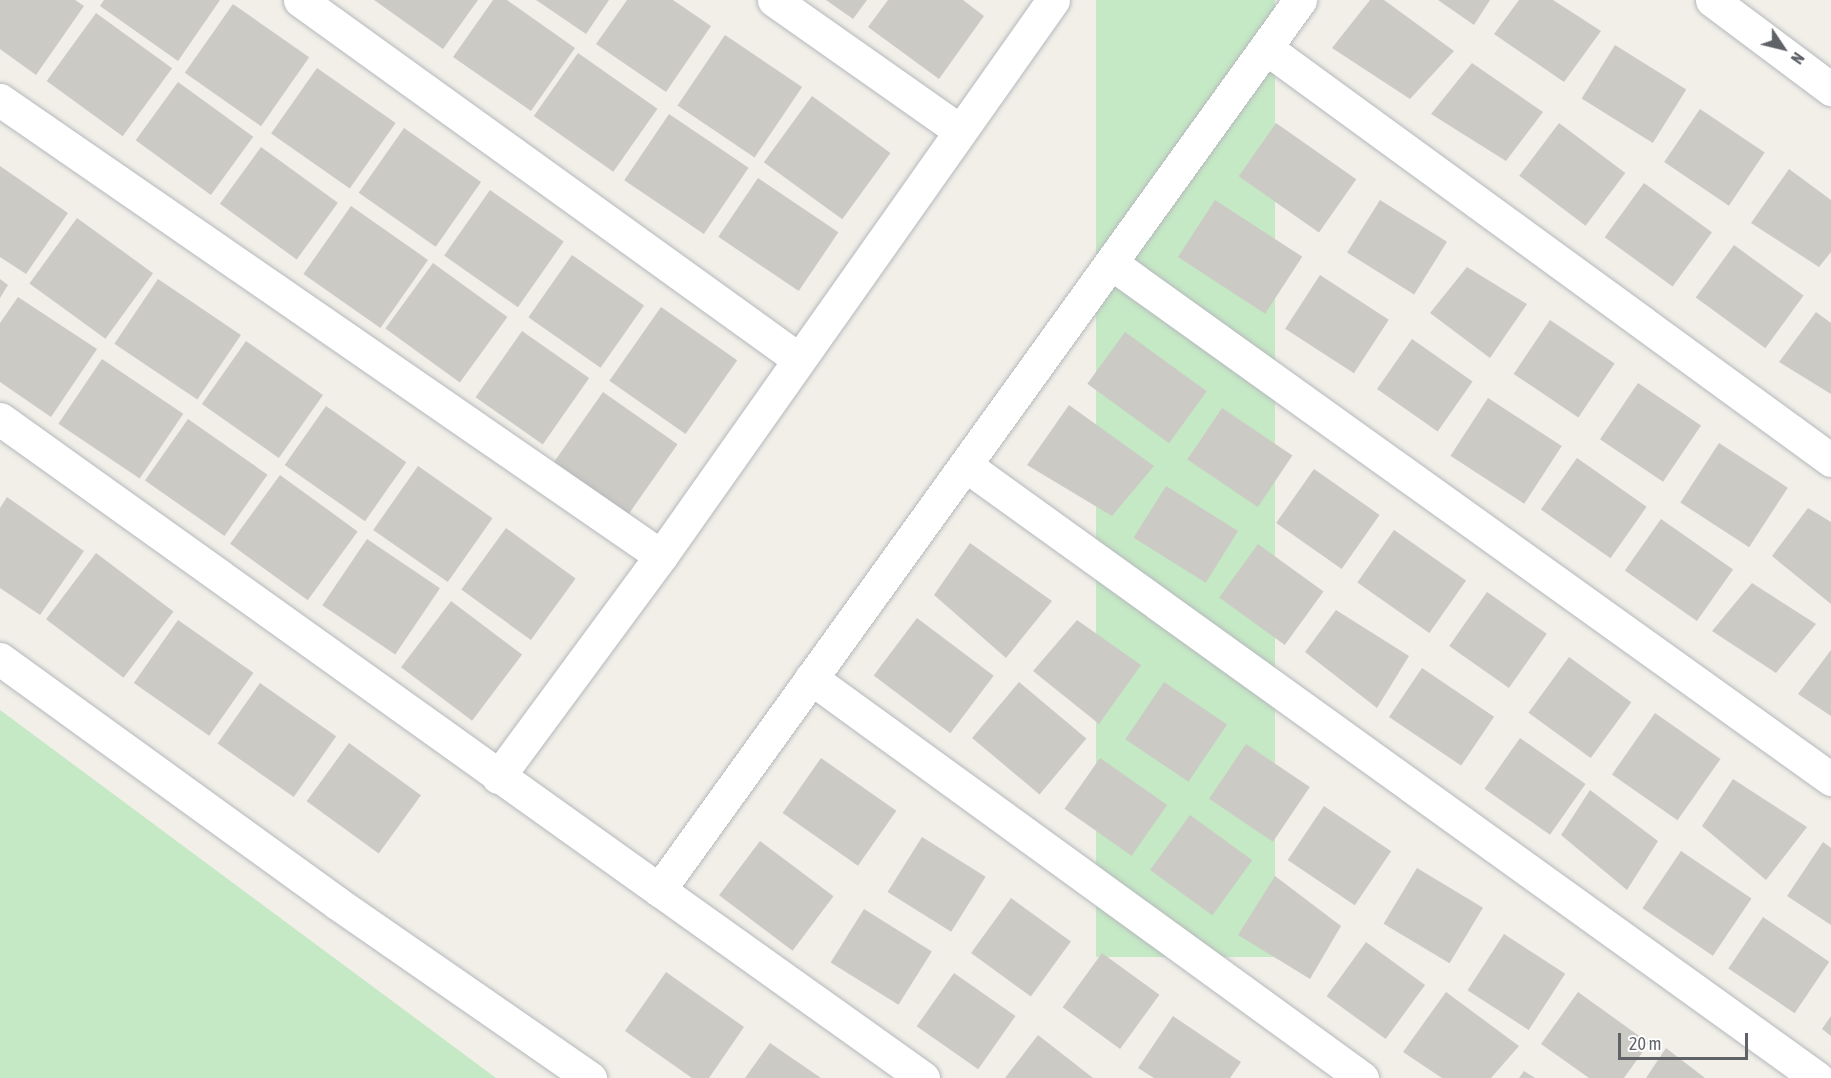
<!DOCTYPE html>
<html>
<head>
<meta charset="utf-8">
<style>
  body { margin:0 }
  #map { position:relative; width:1831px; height:1078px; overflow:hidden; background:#f1efe8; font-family:"Asap Condensed",sans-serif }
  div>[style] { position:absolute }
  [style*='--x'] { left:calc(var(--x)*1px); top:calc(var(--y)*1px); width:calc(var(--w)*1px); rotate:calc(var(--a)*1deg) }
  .green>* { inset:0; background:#c5e8c5; transform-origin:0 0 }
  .building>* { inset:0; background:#cccac5; transform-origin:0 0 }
  .roads { filter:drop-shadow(0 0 2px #b5b8bc) drop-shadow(0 0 2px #b5b8bc) }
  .minor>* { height:33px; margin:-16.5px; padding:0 16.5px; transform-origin:16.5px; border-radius:16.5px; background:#fff }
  span { translate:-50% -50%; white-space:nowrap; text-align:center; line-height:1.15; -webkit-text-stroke:4.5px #fff; paint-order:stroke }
  .north { position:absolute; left:1753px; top:18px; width:60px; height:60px; -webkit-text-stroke:4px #fff; paint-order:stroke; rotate:125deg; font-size:16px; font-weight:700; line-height:24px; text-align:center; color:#5f6368 }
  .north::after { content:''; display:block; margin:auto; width:21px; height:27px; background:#5f6368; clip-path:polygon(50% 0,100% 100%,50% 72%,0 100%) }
  .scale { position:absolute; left:1618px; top:1033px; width:130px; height:27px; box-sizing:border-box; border:3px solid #5f6368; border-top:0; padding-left:8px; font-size:18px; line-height:21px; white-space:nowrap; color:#5f6368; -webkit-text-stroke:4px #fff; paint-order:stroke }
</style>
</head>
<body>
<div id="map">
  <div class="green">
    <div style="left:1096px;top:0;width:179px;height:957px"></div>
    <div style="clip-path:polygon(0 710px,496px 1078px,0 1078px)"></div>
  </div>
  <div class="building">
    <div style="clip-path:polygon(0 0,75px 0,84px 6px,36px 75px,0 49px)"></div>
    <div style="clip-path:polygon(104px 0,220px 0,178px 61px,100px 6px)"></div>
    <div style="clip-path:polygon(374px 0,478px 0,443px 49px)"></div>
    <div style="clip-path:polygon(493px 0,507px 0,575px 48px,531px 111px,453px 57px)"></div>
    <div style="clip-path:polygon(536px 0,609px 0,586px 34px)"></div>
    <div style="clip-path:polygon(627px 0,673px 0,711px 26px,666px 92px,596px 44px)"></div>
    <div style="clip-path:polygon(826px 0,867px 0,853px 19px)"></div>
    <div style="clip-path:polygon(888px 0,963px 0,984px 16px,939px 79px,868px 27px)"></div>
    <div style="clip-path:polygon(1370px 0,1384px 0,1454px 51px,1410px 99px,1332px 48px)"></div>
    <div style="clip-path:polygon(1438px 0,1490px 0,1474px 25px)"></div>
    <div style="clip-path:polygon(1519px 0,1553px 0,1601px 31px,1564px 82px,1494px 34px)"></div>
    <div style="left:233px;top:4px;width:93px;height:84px;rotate:35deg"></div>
    <div style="left:96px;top:13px;width:94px;height:84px;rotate:36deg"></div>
    <div style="left:725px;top:35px;width:93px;height:85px;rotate:34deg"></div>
    <div style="left:1615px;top:45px;width:84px;height:63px;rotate:32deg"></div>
    <div style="left:578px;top:53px;width:97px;height:77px;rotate:35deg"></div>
    <div style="clip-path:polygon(1472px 63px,1543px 112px,1506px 161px,1431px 114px)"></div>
    <div style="left:317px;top:68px;width:96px;height:80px;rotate:35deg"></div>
    <div style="left:178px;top:82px;width:93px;height:72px;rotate:36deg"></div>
    <div style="left:812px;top:96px;width:97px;height:82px;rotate:36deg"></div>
    <div style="left:1700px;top:109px;width:78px;height:64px;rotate:34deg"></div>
    <div style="left:669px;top:114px;width:96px;height:80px;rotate:34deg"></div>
    <div style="left:1276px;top:123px;width:98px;height:65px;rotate:35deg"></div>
    <div style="left:1559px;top:123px;width:83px;height:66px;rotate:37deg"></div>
    <div style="left:404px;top:128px;width:94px;height:79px;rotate:35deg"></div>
    <div style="left:261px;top:147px;width:95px;height:70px;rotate:36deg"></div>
    <div style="clip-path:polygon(0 166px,68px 213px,26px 274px,0 257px)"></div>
    <div style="clip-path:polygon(1789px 169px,1831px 200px,1831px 252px,1819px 267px,1751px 223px)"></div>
    <div style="left:758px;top:178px;width:97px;height:71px;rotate:34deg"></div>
    <div style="left:1644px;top:183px;width:84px;height:67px;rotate:36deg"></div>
    <div style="left:490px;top:190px;width:90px;height:80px;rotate:35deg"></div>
    <div style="left:1215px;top:200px;width:104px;height:68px;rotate:33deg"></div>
    <div style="left:1380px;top:200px;width:79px;height:62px;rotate:32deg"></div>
    <div style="left:351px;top:206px;width:94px;height:83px;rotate:35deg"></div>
    <div style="left:77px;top:218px;width:94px;height:81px;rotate:36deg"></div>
    <div style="left:1734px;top:245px;width:86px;height:65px;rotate:36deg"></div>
    <div style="left:572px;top:255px;width:88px;height:76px;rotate:35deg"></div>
    <div style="left:433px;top:263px;width:92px;height:81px;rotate:36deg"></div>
    <div style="clip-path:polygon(1467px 267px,1527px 304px,1490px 358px,1430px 313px)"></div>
    <div style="left:1320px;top:275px;width:82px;height:64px;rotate:33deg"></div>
    <div style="clip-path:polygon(0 279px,8px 285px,0 298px)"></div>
    <div style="left:158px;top:279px;width:100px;height:78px;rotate:34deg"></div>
    <div style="clip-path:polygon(18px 297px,97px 349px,51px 417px,0 382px,0 323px)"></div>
    <div style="left:661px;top:307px;width:93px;height:90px;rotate:35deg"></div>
    <div style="clip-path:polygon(1816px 312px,1831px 323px,1831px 394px,1779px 362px)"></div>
    <div style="left:1550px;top:320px;width:78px;height:65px;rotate:34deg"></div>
    <div style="left:522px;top:331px;width:82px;height:81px;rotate:35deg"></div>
    <div style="left:1125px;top:332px;width:101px;height:64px;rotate:36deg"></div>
    <div style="left:1412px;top:339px;width:74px;height:61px;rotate:35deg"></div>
    <div style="left:246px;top:341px;width:94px;height:77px;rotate:35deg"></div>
    <div style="left:102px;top:359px;width:98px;height:78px;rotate:34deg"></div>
    <div style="left:1638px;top:383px;width:76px;height:68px;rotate:34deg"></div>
    <div style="left:603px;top:392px;width:91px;height:85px;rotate:35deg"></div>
    <div style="left:1488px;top:398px;width:88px;height:69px;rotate:33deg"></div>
    <div style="clip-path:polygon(1069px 405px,1154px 466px,1112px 516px,1027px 465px)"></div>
    <div style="left:326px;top:406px;width:98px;height:72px;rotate:35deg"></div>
    <div style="left:1222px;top:408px;width:85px;height:62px;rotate:34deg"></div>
    <div style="left:188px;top:419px;width:97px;height:75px;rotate:35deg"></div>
    <div style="left:1719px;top:443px;width:82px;height:71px;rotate:33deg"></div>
    <div style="left:1577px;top:458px;width:85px;height:63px;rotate:35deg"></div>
    <div style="left:418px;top:466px;width:91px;height:78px;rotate:35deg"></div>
    <div style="left:1314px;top:469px;width:80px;height:66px;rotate:35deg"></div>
    <div style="left:280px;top:475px;width:96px;height:85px;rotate:36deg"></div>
    <div style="left:1166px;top:486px;width:85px;height:61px;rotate:32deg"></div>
    <div style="clip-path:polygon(7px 497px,84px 551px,40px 615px,0 588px,0 508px)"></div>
    <div style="clip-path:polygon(1808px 508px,1831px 522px,1831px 604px,1772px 556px)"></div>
    <div style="left:1661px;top:519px;width:88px;height:63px;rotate:35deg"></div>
    <div style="left:506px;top:528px;width:86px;height:76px;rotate:36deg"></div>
    <div style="left:1394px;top:530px;width:88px;height:64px;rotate:35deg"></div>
    <div style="left:367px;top:539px;width:88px;height:80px;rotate:34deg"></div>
    <div style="clip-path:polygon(970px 543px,1052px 601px,1006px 658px,934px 595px)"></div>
    <div style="left:1258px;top:544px;width:81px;height:66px;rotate:36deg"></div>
    <div style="left:96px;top:553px;width:97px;height:83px;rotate:37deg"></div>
    <div style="clip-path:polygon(1752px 583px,1816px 624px,1776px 673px,1712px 631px)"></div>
    <div style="left:1487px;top:592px;width:73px;height:66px;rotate:35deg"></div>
    <div style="left:451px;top:601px;width:89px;height:83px;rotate:37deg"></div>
    <div style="clip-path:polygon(1336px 610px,1409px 656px,1377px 708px,1305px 652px)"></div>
    <div style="left:917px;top:618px;width:96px;height:72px;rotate:37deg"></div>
    <div style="left:178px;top:620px;width:92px;height:77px;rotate:35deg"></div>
    <div style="clip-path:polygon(1077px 620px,1141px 665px,1099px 724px,1033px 671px)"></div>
    <div style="clip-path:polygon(1831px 650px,1831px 716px,1798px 694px)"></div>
    <div style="left:1569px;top:657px;width:77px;height:69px;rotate:36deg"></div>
    <div style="left:1422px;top:668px;width:87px;height:59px;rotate:34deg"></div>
    <div style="left:1019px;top:682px;width:88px;height:73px;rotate:40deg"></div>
    <div style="left:1164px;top:682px;width:76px;height:69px;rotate:34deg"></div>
    <div style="left:260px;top:683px;width:93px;height:74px;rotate:35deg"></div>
    <div style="left:1655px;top:713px;width:80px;height:75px;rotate:35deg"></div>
    <div style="left:1520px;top:738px;width:80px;height:62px;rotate:35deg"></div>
    <div style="left:349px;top:743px;width:89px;height:72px;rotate:36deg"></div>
    <div style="left:1246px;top:744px;width:77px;height:66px;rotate:34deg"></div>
    <div style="left:821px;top:758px;width:92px;height:67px;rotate:35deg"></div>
    <div style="left:1100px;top:758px;width:82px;height:62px;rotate:35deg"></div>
    <div style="clip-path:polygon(1733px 779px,1807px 827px,1766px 880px,1702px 826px)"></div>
    <div style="clip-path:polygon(1590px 790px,1658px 841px,1627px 890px,1561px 835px)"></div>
    <div style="left:1324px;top:806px;width:81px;height:65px;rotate:34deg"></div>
    <div style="left:1190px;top:815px;width:77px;height:68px;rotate:36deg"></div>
    <div style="left:922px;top:837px;width:75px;height:65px;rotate:32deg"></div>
    <div style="left:760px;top:841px;width:92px;height:68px;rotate:37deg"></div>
    <div style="clip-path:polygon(1823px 842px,1831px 848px,1831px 925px,1787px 896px)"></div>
    <div style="left:1681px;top:851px;width:85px;height:69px;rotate:34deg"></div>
    <div style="left:1417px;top:868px;width:77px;height:65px;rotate:31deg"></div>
    <div style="clip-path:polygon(1275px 876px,1341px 926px,1310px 979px,1238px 935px)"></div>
    <div style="left:1011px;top:898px;width:74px;height:68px;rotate:36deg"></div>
    <div style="left:864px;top:909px;width:80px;height:63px;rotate:32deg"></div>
    <div style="left:1763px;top:917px;width:80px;height:62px;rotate:34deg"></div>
    <div style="left:1504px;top:934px;width:73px;height:67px;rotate:33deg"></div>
    <div style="left:1366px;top:942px;width:73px;height:67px;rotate:36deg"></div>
    <div style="left:1102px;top:953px;width:71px;height:67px;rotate:36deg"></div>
    <div style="clip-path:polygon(666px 972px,744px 1027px,709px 1078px,692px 1078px,625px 1031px)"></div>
    <div style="left:954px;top:973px;width:75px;height:65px;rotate:35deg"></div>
    <div style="clip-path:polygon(1446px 992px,1519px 1046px,1491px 1078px,1442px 1078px,1403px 1052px)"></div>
    <div style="clip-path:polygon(1578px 992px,1649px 1043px,1624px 1078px,1589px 1078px,1541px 1044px)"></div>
    <div style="clip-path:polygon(1173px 1016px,1241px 1062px,1230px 1078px,1154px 1078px,1138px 1068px)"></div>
    <div style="clip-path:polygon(1831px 1016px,1831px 1036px,1822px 1029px)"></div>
    <div style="clip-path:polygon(1038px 1035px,1093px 1078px,1005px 1078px)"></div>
    <div style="clip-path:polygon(770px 1043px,821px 1078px,745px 1078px)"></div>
    <div style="clip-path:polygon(1666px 1048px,1705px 1078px,1646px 1078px)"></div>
    <div style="clip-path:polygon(1524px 1071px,1535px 1078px,1519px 1078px)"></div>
  </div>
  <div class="roads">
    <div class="minor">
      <div style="--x:300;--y:0;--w:613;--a:35.77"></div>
      <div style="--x:774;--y:0;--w:226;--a:35.1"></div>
      <div style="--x:1712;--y:0;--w:149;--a:36.8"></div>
      <div style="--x:1266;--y:48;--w:699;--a:36.1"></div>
      <div style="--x:0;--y:100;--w:803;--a:34.6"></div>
      <div style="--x:1111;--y:263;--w:886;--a:35.63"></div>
      <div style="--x:0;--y:419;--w:810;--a:35.55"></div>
      <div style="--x:965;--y:465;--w:1050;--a:35.73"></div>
      <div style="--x:0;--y:659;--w:416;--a:35.9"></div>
      <div style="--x:337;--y:903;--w:308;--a:34.7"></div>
      <div style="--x:811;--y:678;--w:681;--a:35.98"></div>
      <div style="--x:498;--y:777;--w:275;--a:-53.6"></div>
      <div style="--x:661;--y:556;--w:680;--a:-54.81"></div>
      <div style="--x:923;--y:1078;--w:324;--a:-144.5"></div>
      <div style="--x:659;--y:890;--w:1097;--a:-54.24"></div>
    </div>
  </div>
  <div class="north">N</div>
  <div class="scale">20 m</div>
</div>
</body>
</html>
